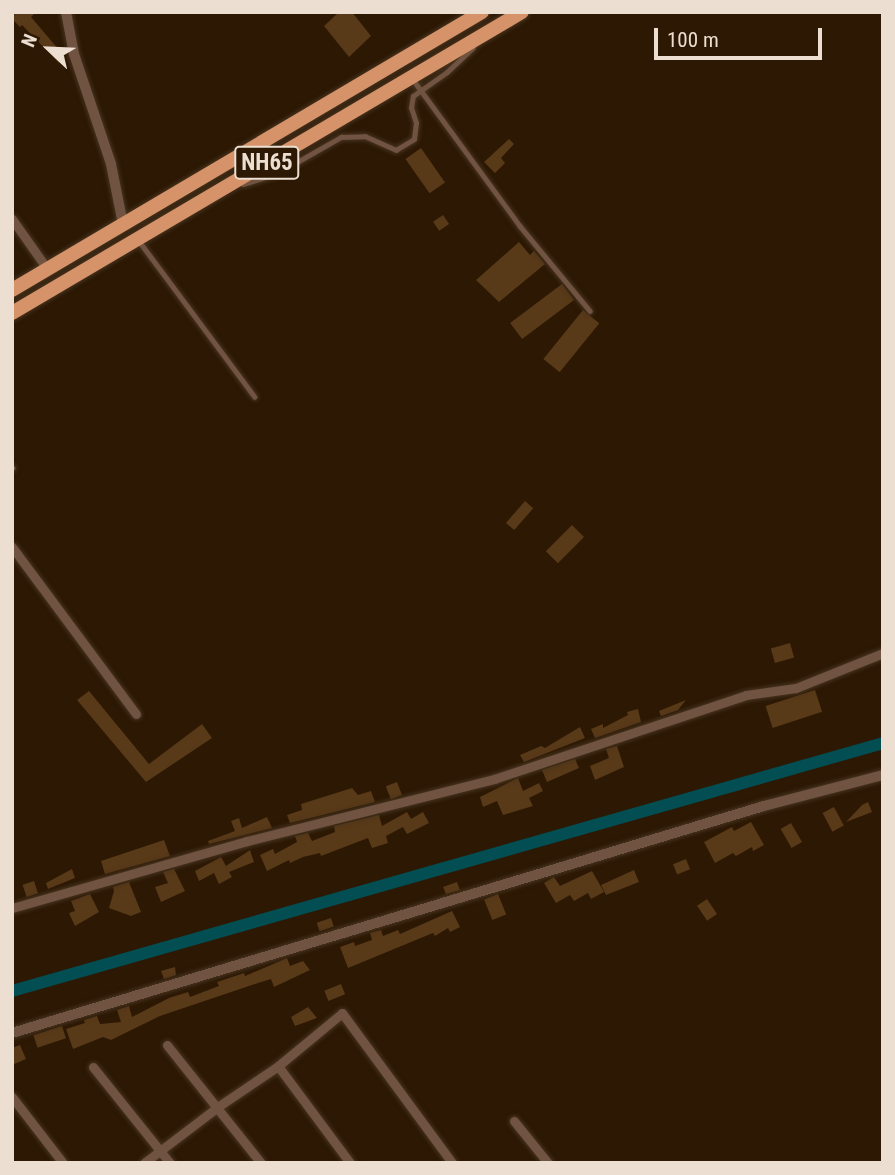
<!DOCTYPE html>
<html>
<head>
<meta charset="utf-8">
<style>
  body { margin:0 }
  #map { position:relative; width:895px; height:1175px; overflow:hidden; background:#2c1803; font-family:"Roboto Condensed",sans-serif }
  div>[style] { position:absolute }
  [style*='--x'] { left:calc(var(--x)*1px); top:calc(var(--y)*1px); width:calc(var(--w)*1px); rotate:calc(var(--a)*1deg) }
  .canal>* { height:12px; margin:-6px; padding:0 6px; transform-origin:6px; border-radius:6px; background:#034e52 }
  .building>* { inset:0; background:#583918; transform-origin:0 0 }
  .roads { filter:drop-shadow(0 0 2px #473420) drop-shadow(0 0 2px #473420) }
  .service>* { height:4.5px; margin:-2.25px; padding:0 2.25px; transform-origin:2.25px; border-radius:2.25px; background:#715341 }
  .minor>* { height:9px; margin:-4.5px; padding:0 4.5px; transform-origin:4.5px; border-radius:4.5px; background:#715341 }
  .tertiary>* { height:10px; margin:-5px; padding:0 5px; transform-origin:5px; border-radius:5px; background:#715341 }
  .trunk>* { height:14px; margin:-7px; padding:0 7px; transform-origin:7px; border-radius:7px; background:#d69269 }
  span { translate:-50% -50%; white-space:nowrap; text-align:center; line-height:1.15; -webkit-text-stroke:5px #2c1803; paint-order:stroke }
  .shield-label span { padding:2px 5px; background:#2c1803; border:2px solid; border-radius:5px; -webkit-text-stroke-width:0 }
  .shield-label { font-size:23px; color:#ecded1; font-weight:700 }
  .frame { position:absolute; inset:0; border:14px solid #ecded1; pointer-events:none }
  .north { position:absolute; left:14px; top:14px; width:70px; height:70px; -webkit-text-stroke:5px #2c1803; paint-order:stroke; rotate:293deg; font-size:19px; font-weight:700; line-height:28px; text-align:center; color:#ecded1 }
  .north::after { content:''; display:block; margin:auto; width:24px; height:32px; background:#ecded1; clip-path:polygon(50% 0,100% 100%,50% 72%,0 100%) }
  .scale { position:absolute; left:654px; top:28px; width:168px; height:32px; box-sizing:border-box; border:4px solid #ecded1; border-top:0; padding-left:9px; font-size:21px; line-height:24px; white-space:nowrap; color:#ecded1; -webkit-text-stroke:5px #2c1803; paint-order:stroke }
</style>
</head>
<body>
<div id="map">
  <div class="canal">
    <div style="--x:12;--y:991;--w:906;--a:-15.89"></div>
  </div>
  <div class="building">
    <div style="clip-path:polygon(16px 12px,36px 12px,31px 17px,65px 57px,59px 63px,22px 25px,20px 27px,12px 19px)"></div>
    <div style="clip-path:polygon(339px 12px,352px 12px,371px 36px,349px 57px,324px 26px)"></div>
    <div style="clip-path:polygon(509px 139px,514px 144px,501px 158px,505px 163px,495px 173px,484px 162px)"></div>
    <div style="left:421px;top:148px;width:42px;height:19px;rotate:55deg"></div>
    <div style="left:443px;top:215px;width:11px;height:12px;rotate:56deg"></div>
    <div style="clip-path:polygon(519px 242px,530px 255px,534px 251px,545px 264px,499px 302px,476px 280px)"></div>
    <div style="left:562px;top:284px;width:20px;height:65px;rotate:53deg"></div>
    <div style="left:583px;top:310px;width:21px;height:63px;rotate:39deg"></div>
    <div style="left:525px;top:501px;width:11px;height:29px;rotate:41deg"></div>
    <div style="left:572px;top:525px;width:17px;height:37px;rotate:45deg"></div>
    <div style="left:790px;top:643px;width:15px;height:20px;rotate:74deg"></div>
    <div style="left:815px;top:690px;width:23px;height:52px;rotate:72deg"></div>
    <div style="clip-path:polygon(89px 691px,149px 764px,202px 724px,212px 738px,146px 782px,77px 700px)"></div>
    <div style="clip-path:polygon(686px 700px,678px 710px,661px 716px,659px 711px)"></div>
    <div style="clip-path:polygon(638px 709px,641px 722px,595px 738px,591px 729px,603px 724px,603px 728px,628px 715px,627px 712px)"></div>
    <div style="clip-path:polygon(580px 727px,585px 738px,524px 762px,520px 755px,541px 746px,545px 748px)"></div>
    <div style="clip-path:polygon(617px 746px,624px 767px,595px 780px,590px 766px,609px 758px,606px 749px)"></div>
    <div style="clip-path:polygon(575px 759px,579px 768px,547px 782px,542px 770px)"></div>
    <div style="clip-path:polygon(518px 778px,523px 791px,539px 783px,543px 791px,529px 798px,533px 806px,503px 815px,497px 801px,483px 807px,480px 797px)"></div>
    <div style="left:397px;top:782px;width:14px;height:12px;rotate:69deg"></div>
    <div style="clip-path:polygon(352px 788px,358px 795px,371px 791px,375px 802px,290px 823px,287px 815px,302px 810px,301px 804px)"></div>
    <div style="clip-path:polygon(868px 802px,872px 812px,846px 822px,862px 805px)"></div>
    <div style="left:834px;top:807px;width:21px;height:13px;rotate:62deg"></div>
    <div style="clip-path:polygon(407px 812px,411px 819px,423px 812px,429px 823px,407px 834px,403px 827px,386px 836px,388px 843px,372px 848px,368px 838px,321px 856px,320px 853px,303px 857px,290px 863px,289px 860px,267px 871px,260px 855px,273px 849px,275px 854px,297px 842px,295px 836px,308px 833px,312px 841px,335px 832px,334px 826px,379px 815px,382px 826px)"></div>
    <div style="clip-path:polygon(267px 817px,272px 828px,209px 844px,208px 841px,235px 831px,231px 821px,239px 818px,242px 828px)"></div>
    <div style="clip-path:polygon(751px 822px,764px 845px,753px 851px,752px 847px,736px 856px,733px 853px,715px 863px,704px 842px,732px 827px,734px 831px)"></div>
    <div style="left:791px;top:823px;width:22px;height:12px;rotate:60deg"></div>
    <div style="clip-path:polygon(164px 840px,170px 856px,105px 874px,101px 861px)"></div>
    <div style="clip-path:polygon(250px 850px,254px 862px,229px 872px,232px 877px,219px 884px,214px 873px,199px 881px,195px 871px,221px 857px,226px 866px)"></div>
    <div style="left:686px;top:859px;width:11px;height:14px;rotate:68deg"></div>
    <div style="clip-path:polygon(72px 869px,75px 878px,48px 889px,46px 883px)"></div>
    <div style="clip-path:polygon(174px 869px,185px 891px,161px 902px,155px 887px,168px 883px,163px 872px)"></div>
    <div style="clip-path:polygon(634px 870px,639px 882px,606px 895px,601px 885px)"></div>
    <div style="clip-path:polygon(592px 871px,604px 892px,591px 899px,588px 893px,574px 901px,570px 895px,556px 903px,544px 883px,554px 877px,560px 886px)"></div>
    <div style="left:34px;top:881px;width:13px;height:12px;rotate:72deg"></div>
    <div style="clip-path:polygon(129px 882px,141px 912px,131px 916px,109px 908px,114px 891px,113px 887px)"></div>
    <div style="clip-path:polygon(457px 882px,460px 890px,446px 894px,443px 887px)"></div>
    <div style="clip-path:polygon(90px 894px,99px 912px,75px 926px,69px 913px,75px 911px,71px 901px)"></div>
    <div style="left:498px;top:894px;width:22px;height:15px;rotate:68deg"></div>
    <div style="left:707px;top:899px;width:18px;height:12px;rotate:56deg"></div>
    <div style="clip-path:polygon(452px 911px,460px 927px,450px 932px,448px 928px,435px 936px,433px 933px,348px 968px,340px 947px,354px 942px,355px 946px,372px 940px,370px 933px,381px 930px,383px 936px,398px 930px,400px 934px)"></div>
    <div style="left:331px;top:918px;width:9px;height:15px;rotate:72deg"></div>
    <div style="clip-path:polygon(287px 958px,290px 966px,303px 961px,310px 970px,274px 987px,271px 979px,255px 984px,160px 1016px,111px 1040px,103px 1037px,73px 1049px,66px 1029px,85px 1023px,84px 1020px,97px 1016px,100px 1024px,121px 1022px,117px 1010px,129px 1006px,132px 1017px,169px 998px,188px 992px,190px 997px,219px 986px,217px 982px,244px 973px,245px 976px)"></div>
    <div style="clip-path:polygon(175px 967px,176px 975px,164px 979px,161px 971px)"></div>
    <div style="left:341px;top:984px;width:11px;height:18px;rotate:68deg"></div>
    <div style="clip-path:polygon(308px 1007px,317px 1018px,295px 1026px,291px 1017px)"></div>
    <div style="left:62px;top:1026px;width:13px;height:30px;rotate:72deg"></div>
    <div style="clip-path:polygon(20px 1045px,26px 1059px,12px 1065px,12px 1048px)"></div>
  </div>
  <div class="roads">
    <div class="service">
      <div style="--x:414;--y:81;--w:180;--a:53.8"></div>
      <div style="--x:520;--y:226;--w:110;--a:50.5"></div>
      <div style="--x:243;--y:184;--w:34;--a:-17"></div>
      <div style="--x:276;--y:174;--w:75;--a:-29.6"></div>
      <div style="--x:341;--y:137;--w:24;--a:-2"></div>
      <div style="--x:365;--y:136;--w:34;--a:24"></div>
      <div style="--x:396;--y:150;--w:21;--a:-31"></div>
      <div style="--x:414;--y:139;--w:16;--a:-83"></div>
      <div style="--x:416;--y:123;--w:16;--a:-108"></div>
      <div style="--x:411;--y:108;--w:12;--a:-81"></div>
      <div style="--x:413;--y:96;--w:42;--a:-35.2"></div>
      <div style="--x:447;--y:72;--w:35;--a:-43"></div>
      <div style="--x:139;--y:241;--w:194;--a:53.4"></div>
      <div style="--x:12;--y:467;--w:1;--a:45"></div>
    </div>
    <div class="minor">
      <div style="--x:12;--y:219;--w:62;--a:54.8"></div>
      <div style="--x:12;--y:547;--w:208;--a:53.4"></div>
      <div style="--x:12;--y:908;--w:244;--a:-15.9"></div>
      <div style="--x:247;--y:841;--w:255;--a:-14.1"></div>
      <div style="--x:494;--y:779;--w:266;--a:-18.4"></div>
      <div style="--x:746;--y:695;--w:50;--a:-8"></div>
      <div style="--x:796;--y:688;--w:94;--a:-21.9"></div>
      <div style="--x:167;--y:1045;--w:151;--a:51.5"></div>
      <div style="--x:278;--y:1066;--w:83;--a:-39.6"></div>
      <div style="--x:342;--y:1013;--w:186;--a:53.7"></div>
      <div style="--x:93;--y:1067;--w:123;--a:51.3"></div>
      <div style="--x:12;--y:1097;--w:83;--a:52.3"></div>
      <div style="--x:514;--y:1121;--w:54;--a:51"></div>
      <div style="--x:144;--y:1163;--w:94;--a:-37.2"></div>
      <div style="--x:219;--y:1106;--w:71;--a:-34.1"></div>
      <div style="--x:278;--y:1066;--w:121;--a:53.4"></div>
    </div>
    <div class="tertiary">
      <div style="--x:66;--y:12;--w:43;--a:79.2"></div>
      <div style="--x:74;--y:54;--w:116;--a:71.4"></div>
      <div style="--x:111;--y:164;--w:61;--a:78.7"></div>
      <div style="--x:12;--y:1033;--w:786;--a:-16.8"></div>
      <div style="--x:764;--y:806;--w:123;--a:-14.6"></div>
    </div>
    <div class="trunk">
      <div style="--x:12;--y:290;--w:546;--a:-30.6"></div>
      <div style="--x:12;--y:313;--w:592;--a:-30.55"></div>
    </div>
  </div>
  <div class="shield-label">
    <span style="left:267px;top:163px">NH65</span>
  </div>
  <div class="frame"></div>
  <div class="north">N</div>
  <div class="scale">100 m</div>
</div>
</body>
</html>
